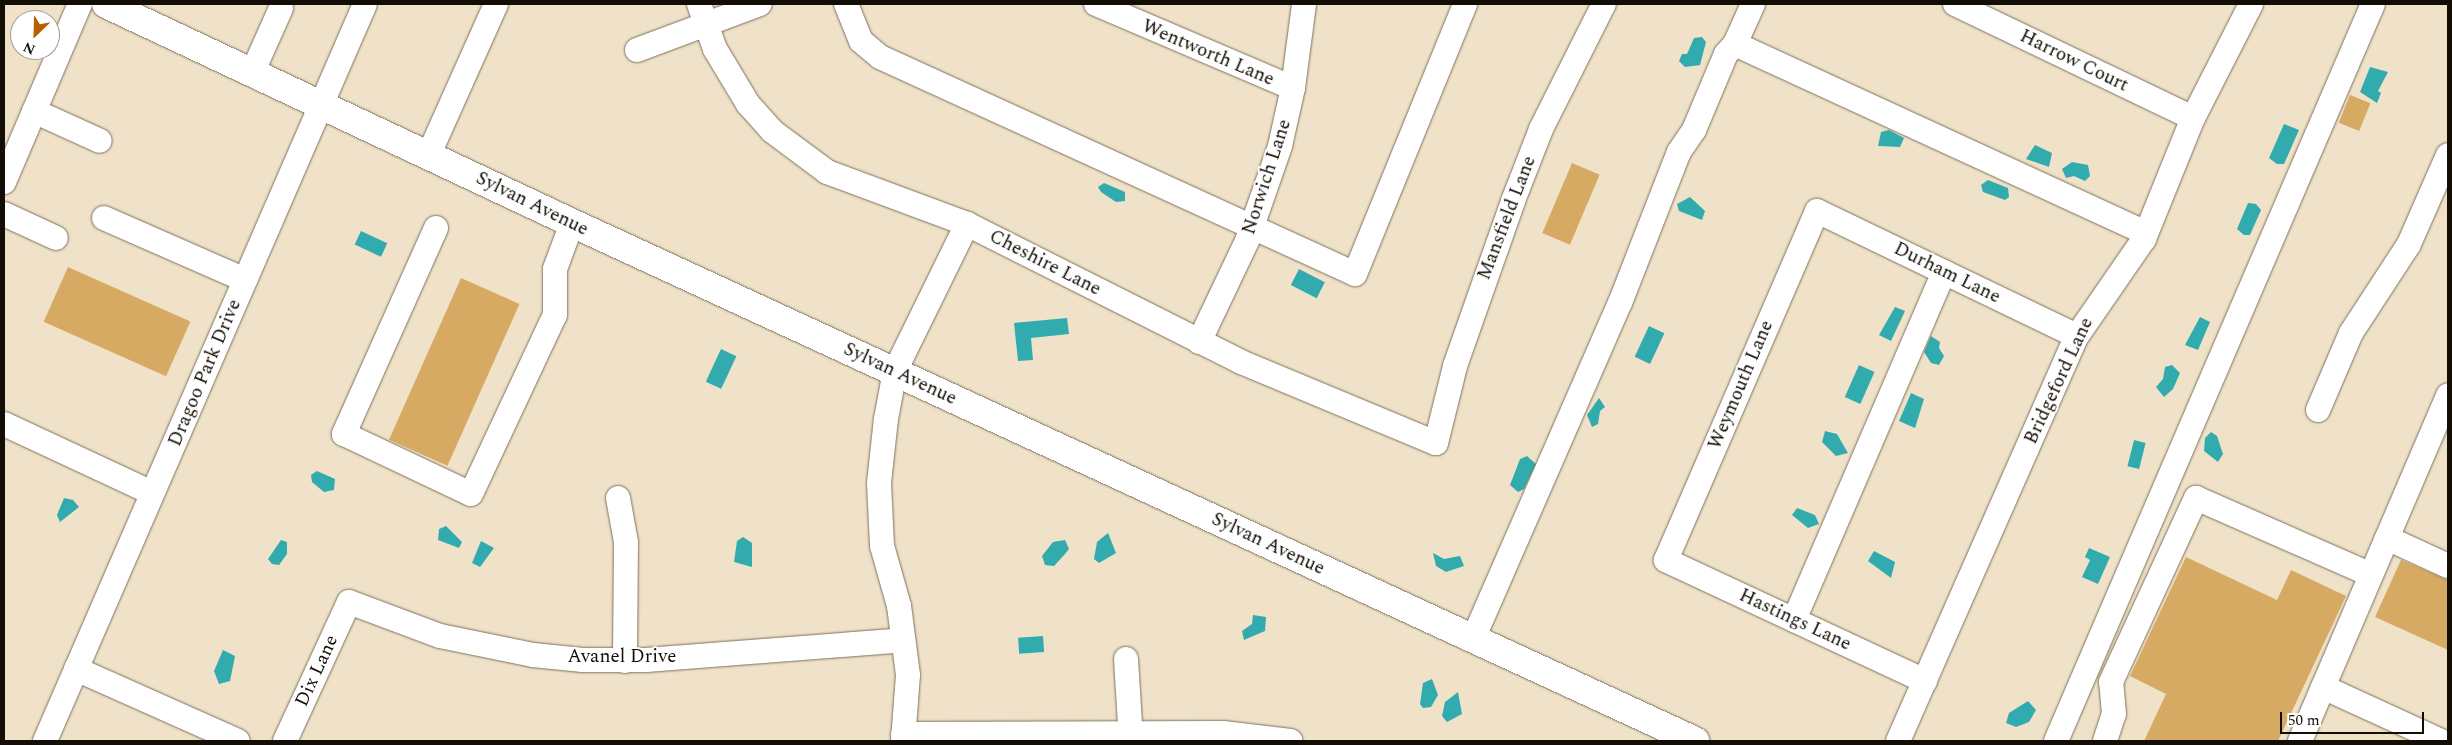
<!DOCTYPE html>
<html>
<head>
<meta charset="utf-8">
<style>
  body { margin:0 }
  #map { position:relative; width:2452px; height:745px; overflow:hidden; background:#f0e2c9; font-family:Spectral,serif }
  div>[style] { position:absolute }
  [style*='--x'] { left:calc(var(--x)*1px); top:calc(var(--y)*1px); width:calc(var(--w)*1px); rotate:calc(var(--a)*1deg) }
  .water>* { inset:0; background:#32abae; transform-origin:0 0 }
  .building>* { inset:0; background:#d6aa63; transform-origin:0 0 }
  .roads { filter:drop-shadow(0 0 1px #7d705a) drop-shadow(0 0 1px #7d705a) }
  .minor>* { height:24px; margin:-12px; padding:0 12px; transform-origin:12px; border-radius:12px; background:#fff }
  .major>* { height:28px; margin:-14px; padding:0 14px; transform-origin:14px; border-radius:14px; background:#fff }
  span { translate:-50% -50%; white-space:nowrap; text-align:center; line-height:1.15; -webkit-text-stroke:4px #fff; paint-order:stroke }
  .street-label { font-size:19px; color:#120d05 }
  .frame { position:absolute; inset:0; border:5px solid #120d05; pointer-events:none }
  .north { position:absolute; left:10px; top:10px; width:50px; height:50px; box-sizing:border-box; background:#fff; border:1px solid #a09e9b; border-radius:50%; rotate:204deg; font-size:14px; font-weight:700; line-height:20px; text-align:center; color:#120d05 }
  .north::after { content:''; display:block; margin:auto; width:18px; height:22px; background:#b95f00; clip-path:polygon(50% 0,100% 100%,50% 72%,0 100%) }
  .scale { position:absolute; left:2280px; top:712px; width:144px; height:22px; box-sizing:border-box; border:2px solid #120d05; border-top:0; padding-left:6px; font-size:15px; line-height:18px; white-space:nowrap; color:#120d05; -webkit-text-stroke:4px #fff; paint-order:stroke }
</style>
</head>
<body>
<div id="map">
  <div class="water">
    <div style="clip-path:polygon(1702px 37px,1706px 42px,1700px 65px,1685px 67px,1679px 61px,1682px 54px,1687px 54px,1694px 38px)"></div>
    <div style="clip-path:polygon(2370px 67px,2388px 72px,2378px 91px,2381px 93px,2377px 103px,2360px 92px)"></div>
    <div style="clip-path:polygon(2284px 124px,2299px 130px,2284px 164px,2277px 164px,2269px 158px)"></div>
    <div style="clip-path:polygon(1889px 130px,1904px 138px,1900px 147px,1878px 146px,1881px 132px)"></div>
    <div style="clip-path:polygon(2035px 145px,2052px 153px,2049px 167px,2026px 159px)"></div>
    <div style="clip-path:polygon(2072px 162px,2088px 165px,2090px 176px,2085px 181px,2074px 176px,2066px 178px,2062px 169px)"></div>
    <div style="clip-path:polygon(1988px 180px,2008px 188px,2009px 197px,2005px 200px,1983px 192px,1981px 185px)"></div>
    <div style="clip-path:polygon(1104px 183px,1125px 192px,1125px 201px,1116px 202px,1101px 192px,1098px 187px)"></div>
    <div style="clip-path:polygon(1690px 197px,1705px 211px,1702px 220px,1679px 211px,1677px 204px)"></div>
    <div style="clip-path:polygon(2248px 203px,2256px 204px,2261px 210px,2250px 235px,2244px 235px,2237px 229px)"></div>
    <div style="left:361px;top:231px;width:29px;height:15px;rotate:25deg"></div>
    <div style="left:1299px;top:269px;width:29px;height:18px;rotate:27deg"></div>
    <div style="clip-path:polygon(1895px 307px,1905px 311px,1891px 341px,1879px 335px)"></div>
    <div style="clip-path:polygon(2200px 317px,2210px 322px,2198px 350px,2185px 345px)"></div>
    <div style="clip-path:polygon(1067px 318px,1069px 334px,1031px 338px,1033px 360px,1018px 361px,1014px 323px)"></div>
    <div style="left:1649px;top:326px;width:17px;height:34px;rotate:25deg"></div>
    <div style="clip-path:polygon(1931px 336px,1940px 342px,1939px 348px,1944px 356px,1939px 365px,1931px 363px,1924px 352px)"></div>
    <div style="left:721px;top:349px;width:17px;height:36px;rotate:25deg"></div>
    <div style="left:1859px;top:365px;width:17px;height:35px;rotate:24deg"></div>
    <div style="clip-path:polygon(2172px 365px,2180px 373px,2173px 389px,2164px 397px,2156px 387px,2163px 379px,2165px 367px)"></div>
    <div style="clip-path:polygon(1911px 393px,1924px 399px,1915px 428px,1899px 421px)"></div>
    <div style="clip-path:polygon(1599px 398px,1605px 407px,1600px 411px,1598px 424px,1592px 427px,1587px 415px)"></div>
    <div style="clip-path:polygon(1825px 431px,1837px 434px,1848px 453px,1836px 456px,1822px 442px)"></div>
    <div style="clip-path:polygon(2211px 432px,2217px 436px,2223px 454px,2218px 462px,2204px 451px,2205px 438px)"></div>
    <div style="left:2134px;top:440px;width:12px;height:27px;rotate:14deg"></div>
    <div style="clip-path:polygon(1527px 456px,1536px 464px,1524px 489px,1518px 492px,1510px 485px,1520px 459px)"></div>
    <div style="clip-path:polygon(317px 471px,335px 479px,334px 490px,324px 492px,312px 482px,311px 475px)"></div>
    <div style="clip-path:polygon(64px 498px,73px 500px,79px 507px,60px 522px,57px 515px)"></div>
    <div style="clip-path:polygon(1797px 508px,1815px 515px,1819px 524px,1808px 528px,1792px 515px)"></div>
    <div style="clip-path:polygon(446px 526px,462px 542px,459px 548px,438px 540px,439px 529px)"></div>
    <div style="clip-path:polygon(1108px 533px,1116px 553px,1099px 563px,1094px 559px,1097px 542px)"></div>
    <div style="clip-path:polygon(743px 537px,752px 543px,752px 567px,734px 562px,737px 541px)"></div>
    <div style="clip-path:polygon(281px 540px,287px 542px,287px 554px,279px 565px,272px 564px,268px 559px)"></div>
    <div style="clip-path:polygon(1065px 540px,1069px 549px,1065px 554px,1054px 566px,1045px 565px,1042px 556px,1053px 542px)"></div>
    <div style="clip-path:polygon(481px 541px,494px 548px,480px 567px,472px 563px)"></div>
    <div style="clip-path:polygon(2089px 548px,2110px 557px,2098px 584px,2082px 577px,2090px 560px,2085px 557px)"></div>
    <div style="clip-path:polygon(1874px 551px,1895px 562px,1891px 578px,1868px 561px)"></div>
    <div style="clip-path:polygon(1433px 553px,1444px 559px,1460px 556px,1464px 566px,1446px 572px,1436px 566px)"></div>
    <div style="clip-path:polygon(1253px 615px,1266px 617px,1265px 631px,1244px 640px,1242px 631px,1252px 624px)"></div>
    <div style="left:1043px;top:636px;width:16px;height:25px;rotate:86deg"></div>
    <div style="clip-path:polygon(223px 650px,235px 656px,230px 681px,219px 684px,214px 671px)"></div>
    <div style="clip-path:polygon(1432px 679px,1438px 695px,1431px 707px,1423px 708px,1420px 704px,1423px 683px)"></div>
    <div style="clip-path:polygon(1458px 692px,1462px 714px,1447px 722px,1442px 716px,1445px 702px)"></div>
    <div style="clip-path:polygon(2028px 701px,2036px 710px,2029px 722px,2016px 727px,2006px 723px,2009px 713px)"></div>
  </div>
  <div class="building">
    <div style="left:2350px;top:95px;width:22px;height:30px;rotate:22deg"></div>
    <div style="left:1572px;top:163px;width:30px;height:76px;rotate:23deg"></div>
    <div style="left:68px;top:267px;width:134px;height:60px;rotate:24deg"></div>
    <div style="left:461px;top:278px;width:64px;height:177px;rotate:24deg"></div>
    <div style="clip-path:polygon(2186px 557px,2277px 600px,2291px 570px,2346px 596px,2278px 741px,2144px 741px,2166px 694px,2130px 676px)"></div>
    <div style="clip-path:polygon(2401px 560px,2448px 580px,2448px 650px,2375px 617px)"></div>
  </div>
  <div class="roads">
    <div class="minor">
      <div style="--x:699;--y:4;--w:48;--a:70.4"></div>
      <div style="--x:715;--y:49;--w:64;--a:59"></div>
      <div style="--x:748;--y:104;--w:36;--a:48"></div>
      <div style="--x:772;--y:131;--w:69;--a:36.7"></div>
      <div style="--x:827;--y:172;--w:149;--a:20.4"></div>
      <div style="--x:967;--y:224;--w:307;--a:26.7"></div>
      <div style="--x:1241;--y:362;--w:211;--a:22.6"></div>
      <div style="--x:1436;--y:443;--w:79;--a:-76.1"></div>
      <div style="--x:1455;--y:366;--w:175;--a:-70.6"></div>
      <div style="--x:1513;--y:201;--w:77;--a:-68.7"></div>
      <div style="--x:1541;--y:129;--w:140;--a:-63.3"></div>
      <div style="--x:846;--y:4;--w:40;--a:68"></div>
      <div style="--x:861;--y:41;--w:25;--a:40"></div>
      <div style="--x:880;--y:57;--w:522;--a:24.55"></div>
      <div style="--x:1355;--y:274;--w:292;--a:-67.8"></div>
      <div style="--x:1096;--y:4;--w:214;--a:23.1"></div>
      <div style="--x:1753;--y:4;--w:44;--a:114.2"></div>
      <div style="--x:1735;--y:44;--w:452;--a:24.7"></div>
      <div style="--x:1955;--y:4;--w:264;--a:25.6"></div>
      <div style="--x:637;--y:50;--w:131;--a:-20.5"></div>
      <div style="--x:253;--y:71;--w:69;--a:-66"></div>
      <div style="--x:34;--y:111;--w:72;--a:24.4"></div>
      <div style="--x:429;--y:154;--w:164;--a:-65.9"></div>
      <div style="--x:4;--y:182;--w:194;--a:-66.9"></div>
      <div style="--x:4;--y:214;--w:57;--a:24.8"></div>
      <div style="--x:104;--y:218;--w:154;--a:23.7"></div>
      <div style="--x:436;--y:228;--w:226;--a:114.1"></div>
      <div style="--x:344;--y:434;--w:140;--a:25.3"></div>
      <div style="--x:471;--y:494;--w:198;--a:-64.9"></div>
      <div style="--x:555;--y:315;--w:46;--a:-90"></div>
      <div style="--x:555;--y:269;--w:49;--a:-69.7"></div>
      <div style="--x:1199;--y:342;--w:112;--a:-64.6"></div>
      <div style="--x:1247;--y:241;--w:101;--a:-70.8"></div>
      <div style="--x:1280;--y:146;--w:59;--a:-77.4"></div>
      <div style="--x:1293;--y:88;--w:85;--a:-82.5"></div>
      <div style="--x:2318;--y:410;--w:84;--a:-66.8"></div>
      <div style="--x:2351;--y:333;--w:106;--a:-56.9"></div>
      <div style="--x:2409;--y:244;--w:97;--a:-66.3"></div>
      <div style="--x:4;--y:424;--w:163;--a:25"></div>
      <div style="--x:618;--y:498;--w:45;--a:79.7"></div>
      <div style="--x:626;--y:542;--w:119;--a:90.5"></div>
      <div style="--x:2387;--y:538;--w:67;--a:24.7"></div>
      <div style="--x:1794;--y:620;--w:379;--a:-66.7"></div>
      <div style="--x:1473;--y:639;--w:367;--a:-66.4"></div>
      <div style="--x:1620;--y:303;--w:162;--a:-68.7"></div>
      <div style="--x:1679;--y:152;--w:27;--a:-56"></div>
      <div style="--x:1694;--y:130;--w:82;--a:-67.2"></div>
      <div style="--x:1726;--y:54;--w:13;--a:-48"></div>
      <div style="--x:1126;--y:659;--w:82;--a:86.5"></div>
      <div style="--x:76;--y:669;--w:177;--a:24"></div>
      <div style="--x:1925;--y:681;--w:286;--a:-155"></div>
      <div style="--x:1666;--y:560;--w:380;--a:-66.6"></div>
      <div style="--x:1817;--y:211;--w:288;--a:25.7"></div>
      <div style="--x:2323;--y:687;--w:130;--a:24.6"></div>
      <div style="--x:903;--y:734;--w:320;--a:-0.2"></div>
      <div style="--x:1223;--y:733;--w:68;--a:6.7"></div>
      <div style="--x:45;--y:741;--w:803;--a:-66.53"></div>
      <div style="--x:285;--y:741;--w:153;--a:-65.3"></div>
      <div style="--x:349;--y:602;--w:97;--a:20.5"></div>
      <div style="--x:440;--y:636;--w:95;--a:11.5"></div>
      <div style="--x:533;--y:655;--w:50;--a:5.7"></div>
      <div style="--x:583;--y:660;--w:63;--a:0"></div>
      <div style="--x:646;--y:660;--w:258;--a:-4.4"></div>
      <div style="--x:903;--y:741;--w:66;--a:-85.7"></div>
      <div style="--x:908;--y:675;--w:70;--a:-97.4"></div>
      <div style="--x:899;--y:606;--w:62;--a:-105.8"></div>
      <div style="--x:882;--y:546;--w:63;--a:-92.7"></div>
      <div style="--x:879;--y:483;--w:64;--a:-83.8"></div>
      <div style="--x:886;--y:419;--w:49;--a:-79.4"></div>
      <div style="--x:895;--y:371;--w:164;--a:-63.9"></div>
      <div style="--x:1898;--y:741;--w:443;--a:-66.2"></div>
      <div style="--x:2077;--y:336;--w:118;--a:-55.4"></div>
      <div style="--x:2144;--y:239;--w:131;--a:-68"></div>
      <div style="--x:2193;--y:118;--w:128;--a:-63"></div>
      <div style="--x:2056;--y:741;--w:802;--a:-66.73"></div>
      <div style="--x:2105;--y:741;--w:28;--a:-72"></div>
      <div style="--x:2114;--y:714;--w:32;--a:-95"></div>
      <div style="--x:2111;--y:682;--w:203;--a:-65.2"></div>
      <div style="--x:2196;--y:498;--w:191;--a:23.7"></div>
      <div style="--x:2300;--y:741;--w:376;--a:-66.8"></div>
    </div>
    <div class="major">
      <div style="--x:106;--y:4;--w:515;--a:25.17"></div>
      <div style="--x:572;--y:223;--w:1237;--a:24.76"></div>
    </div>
  </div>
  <div class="street-label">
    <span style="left:1208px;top:53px;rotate:23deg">Wentworth Lane</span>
    <span style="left:2074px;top:61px;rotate:26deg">Harrow Court</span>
    <span style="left:1267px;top:177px;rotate:-72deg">Norwich Lane</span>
    <span style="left:532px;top:204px;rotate:26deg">Sylvan Avenue</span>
    <span style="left:1507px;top:218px;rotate:-69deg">Mansfield Lane</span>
    <span style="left:1045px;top:263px;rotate:27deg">Cheshire Lane</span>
    <span style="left:1947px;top:273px;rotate:26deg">Durham Lane</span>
    <span style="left:205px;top:373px;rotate:-67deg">Dragoo Park Drive</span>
    <span style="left:900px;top:374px;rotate:25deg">Sylvan Avenue</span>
    <span style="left:2059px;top:381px;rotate:-65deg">Bridgeford Lane</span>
    <span style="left:1741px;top:385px;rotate:-67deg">Weymouth Lane</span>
    <span style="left:1268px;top:544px;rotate:25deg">Sylvan Avenue</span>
    <span style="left:1795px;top:620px;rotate:25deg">Hastings Lane</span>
    <span style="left:622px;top:657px">Avanel Drive</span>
    <span style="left:317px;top:671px;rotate:-65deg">Dix Lane</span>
  </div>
  <div class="frame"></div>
  <div class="north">N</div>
  <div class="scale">50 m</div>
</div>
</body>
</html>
